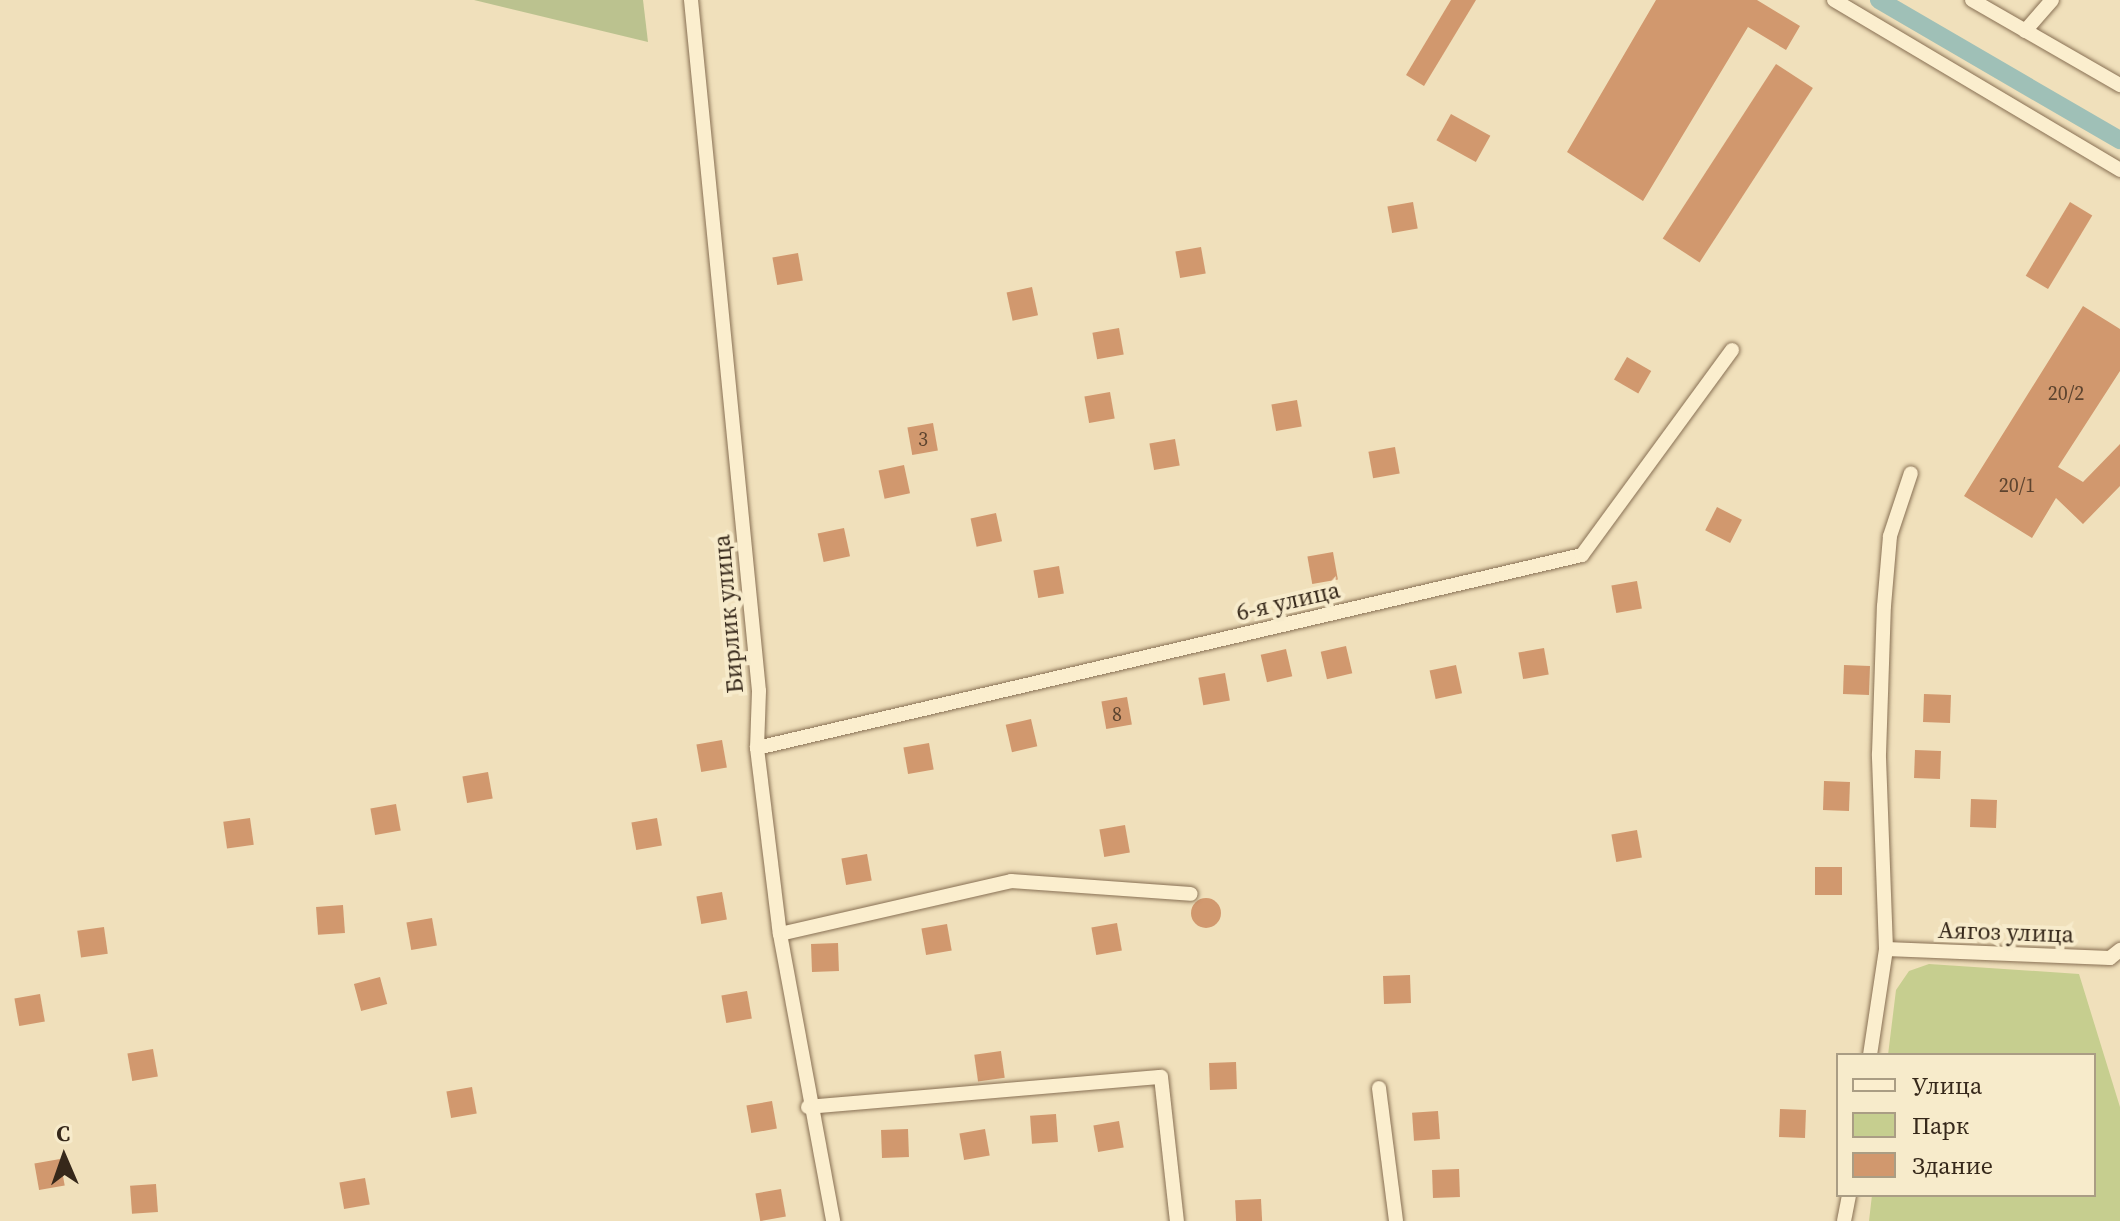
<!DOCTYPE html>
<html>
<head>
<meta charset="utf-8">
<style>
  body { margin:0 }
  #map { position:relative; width:2120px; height:1221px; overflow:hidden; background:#f0e0bb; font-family:"Source Serif 4",serif }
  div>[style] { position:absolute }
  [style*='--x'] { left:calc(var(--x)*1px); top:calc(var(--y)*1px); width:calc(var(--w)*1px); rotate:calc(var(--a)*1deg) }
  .green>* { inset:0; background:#c6ce8f }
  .cemetery>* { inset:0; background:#bbc28f }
  .canal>* { height:18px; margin:-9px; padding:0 9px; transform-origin:9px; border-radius:9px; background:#9fc0b7 }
  .building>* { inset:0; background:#d1986e; transform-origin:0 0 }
  .round { border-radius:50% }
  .roads { filter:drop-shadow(0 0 2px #887054) drop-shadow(0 0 2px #887054) }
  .street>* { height:14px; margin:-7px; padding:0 7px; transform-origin:7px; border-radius:7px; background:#fbeece }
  span { translate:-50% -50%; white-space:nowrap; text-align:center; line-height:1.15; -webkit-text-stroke:8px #f7ebcb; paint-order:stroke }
  .number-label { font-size:20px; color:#5d442f }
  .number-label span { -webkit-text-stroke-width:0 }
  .street-label { font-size:24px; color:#36281a }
  .legend { position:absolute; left:1836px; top:1053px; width:260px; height:144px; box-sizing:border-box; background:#f7ebcb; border:2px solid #aa9d84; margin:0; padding:10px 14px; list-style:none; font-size:24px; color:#36281a }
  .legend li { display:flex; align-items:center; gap:16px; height:40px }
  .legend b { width:40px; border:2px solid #aa9d84 }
  .north { position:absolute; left:24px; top:1117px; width:80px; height:80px; -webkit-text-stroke:6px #f7ebcb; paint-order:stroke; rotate:358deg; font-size:22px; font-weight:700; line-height:32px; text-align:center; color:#36281a }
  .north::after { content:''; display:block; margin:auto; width:28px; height:36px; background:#36281a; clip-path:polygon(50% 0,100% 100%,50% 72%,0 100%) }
</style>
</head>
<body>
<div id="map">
  <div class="green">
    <div style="clip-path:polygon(1929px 964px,2079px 974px,2120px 1107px,2120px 1221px,1869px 1221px,1872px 1195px,2094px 1195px,2094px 1055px,1888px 1055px,1896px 990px,1909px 971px)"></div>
  </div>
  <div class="cemetery">
    <div style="clip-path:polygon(474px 0,643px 0,648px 42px)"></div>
  </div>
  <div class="canal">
    <div style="--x:1879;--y:0;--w:279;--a:30.2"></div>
  </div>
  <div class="building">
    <div style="clip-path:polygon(1451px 0,1476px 0,1424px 86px,1406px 75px)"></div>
    <div style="clip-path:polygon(1656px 0,1757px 0,1800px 26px,1786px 50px,1748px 27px,1643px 201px,1567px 152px)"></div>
    <div style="left:1776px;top:64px;width:44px;height:208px;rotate:33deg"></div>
    <div style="left:1451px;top:114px;width:45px;height:30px;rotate:29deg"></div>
    <div style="left:1413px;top:202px;width:27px;height:26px;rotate:80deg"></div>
    <div style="left:2070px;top:202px;width:26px;height:86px;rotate:31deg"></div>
    <div style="left:1201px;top:247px;width:27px;height:26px;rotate:80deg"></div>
    <div style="left:798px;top:253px;width:28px;height:26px;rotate:80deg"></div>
    <div style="left:1032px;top:287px;width:29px;height:26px;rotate:78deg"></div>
    <div style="clip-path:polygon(2083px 306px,2120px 329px,2120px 371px,2058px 467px,2083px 482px,2120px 444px,2120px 486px,2083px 524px,2056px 498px,2032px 538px,1964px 496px)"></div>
    <div style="left:1119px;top:328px;width:27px;height:27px;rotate:80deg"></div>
    <div style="left:1627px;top:357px;width:28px;height:26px;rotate:30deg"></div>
    <div style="left:1110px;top:392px;width:27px;height:26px;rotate:80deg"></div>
    <div style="left:1297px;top:400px;width:27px;height:26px;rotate:80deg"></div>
    <div style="left:933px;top:423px;width:28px;height:26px;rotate:80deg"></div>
    <div style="left:1175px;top:439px;width:27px;height:26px;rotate:80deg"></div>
    <div style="left:1395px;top:447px;width:27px;height:27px;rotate:80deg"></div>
    <div style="left:904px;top:465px;width:29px;height:26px;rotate:78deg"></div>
    <div style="left:1717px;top:507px;width:28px;height:26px;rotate:27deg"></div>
    <div style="left:996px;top:513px;width:29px;height:26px;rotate:78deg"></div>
    <div style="left:844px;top:528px;width:29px;height:27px;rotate:78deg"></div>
    <div style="left:1333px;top:552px;width:28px;height:26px;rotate:80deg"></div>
    <div style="left:1059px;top:566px;width:28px;height:26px;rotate:80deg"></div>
    <div style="left:1637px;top:581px;width:28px;height:26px;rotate:80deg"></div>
    <div style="left:1346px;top:646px;width:28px;height:26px;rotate:77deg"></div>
    <div style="left:1544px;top:648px;width:27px;height:26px;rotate:80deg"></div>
    <div style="left:1286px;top:649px;width:28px;height:26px;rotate:77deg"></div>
    <div style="left:1456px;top:665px;width:29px;height:27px;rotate:78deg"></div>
    <div style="left:1844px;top:665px;width:26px;height:29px;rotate:2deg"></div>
    <div style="left:1225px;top:673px;width:28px;height:27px;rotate:80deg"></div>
    <div style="left:1924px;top:694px;width:27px;height:28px;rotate:2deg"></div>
    <div style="left:1127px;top:697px;width:28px;height:26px;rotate:80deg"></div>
    <div style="left:1031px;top:719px;width:28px;height:26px;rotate:77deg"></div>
    <div style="left:722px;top:740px;width:28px;height:26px;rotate:80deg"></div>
    <div style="left:929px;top:743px;width:27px;height:26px;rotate:80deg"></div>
    <div style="left:1915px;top:750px;width:26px;height:28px;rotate:2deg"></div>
    <div style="left:488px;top:772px;width:27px;height:26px;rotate:80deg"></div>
    <div style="left:1824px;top:781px;width:26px;height:29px;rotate:2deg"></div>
    <div style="left:1971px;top:799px;width:26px;height:28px;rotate:2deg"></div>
    <div style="left:396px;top:804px;width:27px;height:26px;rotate:80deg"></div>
    <div style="left:250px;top:818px;width:27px;height:27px;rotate:82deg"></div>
    <div style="left:657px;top:818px;width:28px;height:26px;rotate:80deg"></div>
    <div style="left:1125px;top:825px;width:28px;height:26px;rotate:80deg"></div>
    <div style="left:1637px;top:830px;width:28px;height:26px;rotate:80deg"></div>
    <div style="left:867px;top:854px;width:27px;height:26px;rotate:80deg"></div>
    <div style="left:1815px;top:867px;width:27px;height:28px"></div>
    <div style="left:722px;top:892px;width:28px;height:26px;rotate:80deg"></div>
    <div class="round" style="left:1191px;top:898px;width:30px;height:30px"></div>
    <div style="left:343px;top:905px;width:28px;height:27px;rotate:86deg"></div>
    <div style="left:432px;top:918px;width:28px;height:26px;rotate:80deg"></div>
    <div style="left:1117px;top:923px;width:28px;height:26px;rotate:80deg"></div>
    <div style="left:947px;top:924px;width:27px;height:26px;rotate:80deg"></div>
    <div style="left:104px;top:927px;width:27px;height:27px;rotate:82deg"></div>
    <div style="left:838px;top:943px;width:28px;height:27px;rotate:88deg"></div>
    <div style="left:1410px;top:975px;width:28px;height:27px;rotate:88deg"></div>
    <div style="left:380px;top:977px;width:28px;height:27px;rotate:75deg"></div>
    <div style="left:747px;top:991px;width:28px;height:26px;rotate:80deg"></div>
    <div style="left:40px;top:994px;width:28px;height:26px;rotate:80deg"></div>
    <div style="left:153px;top:1049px;width:28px;height:26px;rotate:80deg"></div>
    <div style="left:1001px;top:1051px;width:27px;height:27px;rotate:82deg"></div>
    <div style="left:1236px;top:1062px;width:27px;height:27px;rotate:88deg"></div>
    <div style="left:472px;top:1087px;width:27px;height:26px;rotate:80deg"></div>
    <div style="left:772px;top:1101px;width:28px;height:26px;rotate:80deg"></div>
    <div style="left:1780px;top:1109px;width:26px;height:28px;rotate:2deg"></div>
    <div style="left:1438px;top:1111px;width:28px;height:26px;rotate:86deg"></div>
    <div style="left:1056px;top:1114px;width:28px;height:26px;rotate:86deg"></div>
    <div style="left:1119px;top:1121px;width:27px;height:26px;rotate:80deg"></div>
    <div style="left:908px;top:1129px;width:28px;height:27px;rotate:88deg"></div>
    <div style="left:985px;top:1129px;width:27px;height:26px;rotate:80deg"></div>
    <div style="left:60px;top:1159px;width:27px;height:26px;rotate:80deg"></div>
    <div style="left:1459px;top:1169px;width:28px;height:27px;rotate:88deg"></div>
    <div style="left:365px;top:1178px;width:27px;height:26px;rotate:80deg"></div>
    <div style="left:156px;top:1184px;width:28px;height:26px;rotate:86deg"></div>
    <div style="left:781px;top:1189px;width:28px;height:26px;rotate:80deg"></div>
    <div style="left:1261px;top:1199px;width:22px;height:26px;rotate:87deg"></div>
  </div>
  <div class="roads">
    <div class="street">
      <div style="--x:691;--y:0;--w:694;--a:84.38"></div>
      <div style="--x:759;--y:691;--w:57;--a:92"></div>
      <div style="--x:757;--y:748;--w:187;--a:83"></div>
      <div style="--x:780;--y:934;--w:292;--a:79.5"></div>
      <div style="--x:1834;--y:0;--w:333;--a:30.7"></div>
      <div style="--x:1972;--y:0;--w:171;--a:29.9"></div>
      <div style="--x:2025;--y:31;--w:41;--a:-48.9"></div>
      <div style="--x:757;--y:748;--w:847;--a:-13.17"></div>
      <div style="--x:1582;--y:555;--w:254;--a:-53.8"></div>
      <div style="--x:780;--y:934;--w:237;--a:-12.9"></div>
      <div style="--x:1011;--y:881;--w:180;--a:4.1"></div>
      <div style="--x:1886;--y:949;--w:224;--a:2.3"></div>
      <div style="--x:2110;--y:958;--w:13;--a:-39"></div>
      <div style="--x:1870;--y:1055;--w:107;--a:-81.4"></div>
      <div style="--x:1886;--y:949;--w:195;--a:-92.1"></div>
      <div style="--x:1879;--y:754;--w:148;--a:-88.1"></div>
      <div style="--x:1884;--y:606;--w:70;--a:-85.1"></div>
      <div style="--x:1890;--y:536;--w:66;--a:-71.6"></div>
      <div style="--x:1379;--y:1088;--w:134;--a:82.7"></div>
      <div style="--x:808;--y:1107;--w:354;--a:-4.9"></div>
      <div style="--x:1161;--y:1077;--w:145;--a:83.7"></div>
      <div style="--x:1844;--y:1221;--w:26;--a:-79"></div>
    </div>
  </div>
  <div class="number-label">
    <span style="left:2066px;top:393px">20/2</span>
    <span style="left:923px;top:439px">3</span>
    <span style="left:2017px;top:485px">20/1</span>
    <span style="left:1117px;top:714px">8</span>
  </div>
  <div class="street-label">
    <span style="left:1288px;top:601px;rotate:-13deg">6-я улица</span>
    <span style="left:728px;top:614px;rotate:-95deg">Бирлик улица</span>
    <span style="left:2006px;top:932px;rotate:2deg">Аягоз улица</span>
  </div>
  <ul class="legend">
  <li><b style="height:10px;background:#fbeece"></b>Улица</li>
  <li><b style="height:22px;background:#c6ce8f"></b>Парк</li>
  <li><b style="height:22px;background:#d1986e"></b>Здание</li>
  </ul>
  <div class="north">С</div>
</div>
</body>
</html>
